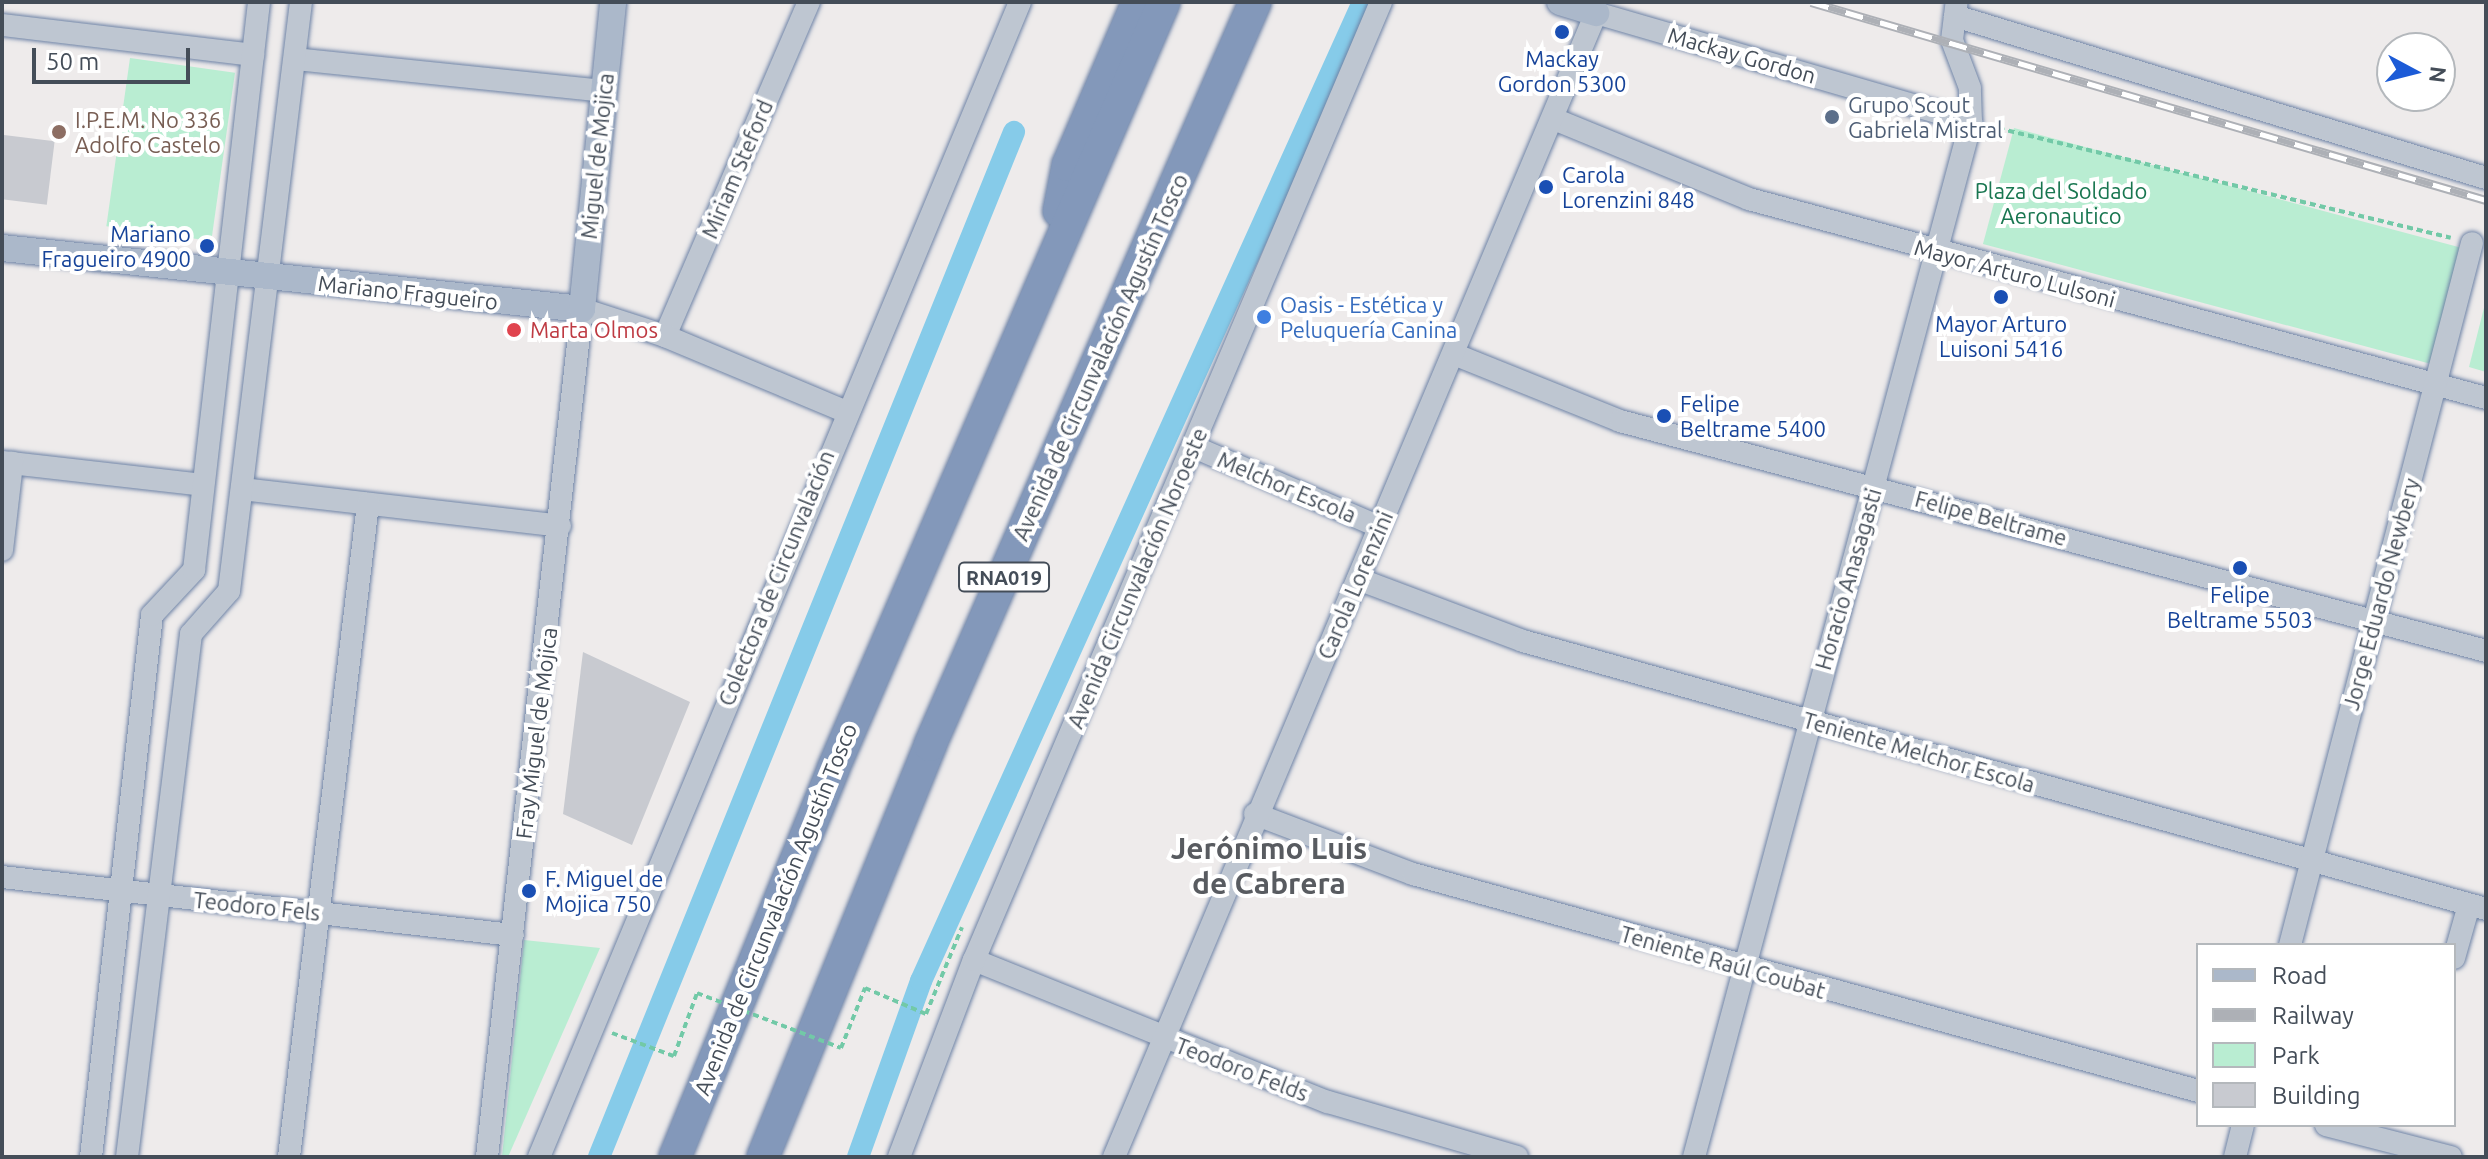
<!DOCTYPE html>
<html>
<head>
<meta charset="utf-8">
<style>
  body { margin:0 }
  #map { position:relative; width:2488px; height:1159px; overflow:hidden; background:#eeebeb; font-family:Ubuntu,sans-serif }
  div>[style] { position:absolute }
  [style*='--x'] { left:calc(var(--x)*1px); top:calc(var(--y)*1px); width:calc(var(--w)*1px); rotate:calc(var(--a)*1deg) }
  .green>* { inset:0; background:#b9edd2; transform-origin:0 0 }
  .canal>* { height:22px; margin:-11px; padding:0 11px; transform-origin:11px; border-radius:11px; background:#86cbe9 }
  .building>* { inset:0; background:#c8cad0; transform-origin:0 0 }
  .path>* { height:4px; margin-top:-2px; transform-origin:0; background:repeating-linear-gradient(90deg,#72c9a7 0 6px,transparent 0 10px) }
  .roads { filter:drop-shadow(0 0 2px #6e83a6) drop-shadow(0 0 2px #6e83a6) }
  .minor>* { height:22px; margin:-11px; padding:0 11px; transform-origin:11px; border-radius:11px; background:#bec6d1 }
  .major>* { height:26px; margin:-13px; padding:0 13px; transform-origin:13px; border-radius:13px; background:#abb8ca }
  .highway>* { height:32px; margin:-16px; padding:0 16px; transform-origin:16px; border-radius:16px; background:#8398ba }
  .rail>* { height:9px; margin-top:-4.5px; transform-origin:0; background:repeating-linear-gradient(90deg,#fff 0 18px,#adb0b6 0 36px); box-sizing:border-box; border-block:2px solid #adb0b6 }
  .path-bridge>* { height:4px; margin-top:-2px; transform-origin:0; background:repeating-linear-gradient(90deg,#72c9a7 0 6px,transparent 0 10px) }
  .dots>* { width:22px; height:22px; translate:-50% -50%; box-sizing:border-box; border:4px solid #fff; border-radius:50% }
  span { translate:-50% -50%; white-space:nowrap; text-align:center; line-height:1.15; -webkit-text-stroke:8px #fff; paint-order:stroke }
  .shield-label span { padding:2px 6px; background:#fff; border:2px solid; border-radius:6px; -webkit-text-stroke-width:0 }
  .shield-label { font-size:20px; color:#444d58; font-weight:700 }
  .street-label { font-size:22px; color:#444d58 }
  .transit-label { font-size:22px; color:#164399 }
  .left { translate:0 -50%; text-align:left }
  .right { translate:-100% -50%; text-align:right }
  .service-label { font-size:22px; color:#4e5e75 }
  .education-label { font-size:22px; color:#785e54 }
  .park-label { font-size:22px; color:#187650 }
  .shop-label { font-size:22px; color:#366cbe }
  .health-label { font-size:22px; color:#be3a42 }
  .district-label { font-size:30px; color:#585b60; font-weight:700 }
  .frame { position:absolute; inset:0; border:4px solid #444d58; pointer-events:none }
  .legend { position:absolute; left:2196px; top:943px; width:260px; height:184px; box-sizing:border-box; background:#fff; border:2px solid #b4b8bc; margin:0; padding:10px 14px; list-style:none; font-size:24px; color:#444d58 }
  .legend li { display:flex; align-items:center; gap:16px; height:40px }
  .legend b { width:40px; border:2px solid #b4b8bc }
  .north { position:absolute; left:2376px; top:32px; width:80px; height:80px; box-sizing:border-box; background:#fff; border:2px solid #b4b8bc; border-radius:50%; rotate:97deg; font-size:22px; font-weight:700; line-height:32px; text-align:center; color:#444d58 }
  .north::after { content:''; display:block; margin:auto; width:28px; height:36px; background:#1c5bd7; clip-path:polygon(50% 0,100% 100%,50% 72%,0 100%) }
  .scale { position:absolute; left:32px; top:48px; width:158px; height:36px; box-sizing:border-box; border:4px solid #444d58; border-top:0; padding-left:10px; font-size:24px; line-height:28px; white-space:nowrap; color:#444d58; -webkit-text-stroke:6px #fff; paint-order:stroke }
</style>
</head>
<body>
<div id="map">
  <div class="green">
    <div style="left:130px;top:58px;width:106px;height:170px;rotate:8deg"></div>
    <div style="left:2014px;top:128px;width:463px;height:120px;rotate:15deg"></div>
    <div style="clip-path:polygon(2486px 300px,2486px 372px,2469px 367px)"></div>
    <div style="clip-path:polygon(524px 940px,600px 948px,508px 1157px,502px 1157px)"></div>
  </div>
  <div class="canal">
    <div style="--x:599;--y:1157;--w:1106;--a:-67.96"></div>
    <div style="--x:858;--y:1157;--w:187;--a:-70.3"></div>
    <div style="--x:921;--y:981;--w:1074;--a:-65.7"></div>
  </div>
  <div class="building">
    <div style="left:4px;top:135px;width:51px;height:64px;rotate:7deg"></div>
    <div style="clip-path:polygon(583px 652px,690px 702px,632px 845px,563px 814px)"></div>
  </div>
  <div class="path">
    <div style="--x:1989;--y:126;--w:475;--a:13.6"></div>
    <div style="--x:612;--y:1033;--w:66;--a:20.4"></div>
    <div style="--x:674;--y:1056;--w:67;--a:-69.9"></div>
    <div style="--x:841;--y:1048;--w:65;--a:-68.2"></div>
    <div style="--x:865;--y:988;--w:66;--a:23.1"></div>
    <div style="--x:926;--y:1014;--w:94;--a:-67.5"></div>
  </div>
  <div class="roads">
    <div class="minor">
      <div style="--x:1955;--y:16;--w:555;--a:16.97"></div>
      <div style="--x:2;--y:25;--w:253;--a:6.8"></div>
      <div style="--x:295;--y:59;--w:311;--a:5.9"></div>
      <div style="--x:1554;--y:119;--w:211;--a:22.3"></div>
      <div style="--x:1749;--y:199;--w:763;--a:15.11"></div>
      <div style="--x:665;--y:336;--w:364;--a:-66.7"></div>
      <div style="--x:1456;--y:355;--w:177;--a:21.9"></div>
      <div style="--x:1620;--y:421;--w:896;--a:14.87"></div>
      <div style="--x:1194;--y:447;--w:202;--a:23.3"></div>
      <div style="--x:2;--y:462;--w:202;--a:6.5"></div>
      <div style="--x:242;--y:489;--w:320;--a:6.6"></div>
      <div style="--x:2;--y:550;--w:88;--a:-83.4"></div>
      <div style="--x:1358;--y:579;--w:176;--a:20.6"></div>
      <div style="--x:1523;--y:641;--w:1000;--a:15.55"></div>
      <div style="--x:1255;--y:814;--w:169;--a:20.8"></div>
      <div style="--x:1413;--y:874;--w:814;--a:15.45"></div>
      <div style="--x:2;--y:877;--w:514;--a:6.48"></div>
      <div style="--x:2290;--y:945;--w:725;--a:-75.47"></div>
      <div style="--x:2454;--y:958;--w:55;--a:-74.2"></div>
      <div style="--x:974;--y:960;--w:381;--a:21.9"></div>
      <div style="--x:1328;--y:1102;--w:197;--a:16.2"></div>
      <div style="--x:2326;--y:1125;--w:129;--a:14.4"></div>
      <div style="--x:91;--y:1157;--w:545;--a:-83.58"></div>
      <div style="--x:152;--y:615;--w:62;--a:-47"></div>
      <div style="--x:194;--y:570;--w:572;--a:-83.47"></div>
      <div style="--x:127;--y:1157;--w:527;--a:-83.02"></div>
      <div style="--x:191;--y:634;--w:57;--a:-48.5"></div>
      <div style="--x:229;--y:591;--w:593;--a:-83.03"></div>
      <div style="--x:289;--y:1157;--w:658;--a:-83.1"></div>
      <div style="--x:487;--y:1157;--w:853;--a:-83.61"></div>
      <div style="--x:582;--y:309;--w:87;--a:18"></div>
      <div style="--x:665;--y:336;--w:194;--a:22.7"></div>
      <div style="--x:539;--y:1157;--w:1251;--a:-67.39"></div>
      <div style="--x:899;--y:1157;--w:211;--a:-69.2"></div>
      <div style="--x:974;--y:960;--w:1041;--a:-66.98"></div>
      <div style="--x:1114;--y:1157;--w:1241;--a:-67.15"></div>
      <div style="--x:1596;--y:13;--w:391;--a:16.2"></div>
      <div style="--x:1694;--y:1157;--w:1071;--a:-75.02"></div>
      <div style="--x:1971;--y:122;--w:34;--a:-92"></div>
      <div style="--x:1970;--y:88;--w:51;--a:-110.6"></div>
      <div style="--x:1952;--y:40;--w:38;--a:-83"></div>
      <div style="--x:2235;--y:1157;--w:33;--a:-76"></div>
    </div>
    <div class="major">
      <div style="--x:1560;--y:2;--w:38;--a:17"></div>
      <div style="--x:2;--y:248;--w:583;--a:6"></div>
      <div style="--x:582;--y:309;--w:309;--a:-84.2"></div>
    </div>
    <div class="highway">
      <div style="--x:1059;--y:211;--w:47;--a:-78.9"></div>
      <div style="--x:1068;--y:165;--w:177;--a:-66.8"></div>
      <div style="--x:675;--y:1157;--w:419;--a:-67.8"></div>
      <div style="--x:833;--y:769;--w:835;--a:-66.66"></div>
      <div style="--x:763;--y:1157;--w:445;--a:-67.9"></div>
      <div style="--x:930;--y:745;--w:811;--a:-66.37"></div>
    </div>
  </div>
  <div class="rail">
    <div style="--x:1811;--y:2;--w:703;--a:16.35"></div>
  </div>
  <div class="path-bridge">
    <div style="--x:697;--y:993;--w:154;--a:20.9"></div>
  </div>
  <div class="dots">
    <div style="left:1562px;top:32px;background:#1a4fb4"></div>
    <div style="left:1832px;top:117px;background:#5c6f8a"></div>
    <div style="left:59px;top:132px;background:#8d6e63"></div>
    <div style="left:1546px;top:187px;background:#1a4fb4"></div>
    <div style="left:207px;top:246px;background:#1a4fb4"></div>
    <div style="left:2001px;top:297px;background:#1a4fb4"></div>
    <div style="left:1264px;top:317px;background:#3f7fe0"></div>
    <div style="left:514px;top:330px;background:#e0444e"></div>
    <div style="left:1664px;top:416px;background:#1a4fb4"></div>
    <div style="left:2240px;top:568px;background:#1a4fb4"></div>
    <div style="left:529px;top:891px;background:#1a4fb4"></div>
  </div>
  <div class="shield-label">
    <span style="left:1004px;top:577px">RNA019</span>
  </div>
  <div class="street-label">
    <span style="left:1742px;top:55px;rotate:16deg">Mackay Gordon</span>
    <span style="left:597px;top:156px;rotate:-84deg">Miguel de Mojica</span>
    <span style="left:737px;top:169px;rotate:-67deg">Miriam Steford</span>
    <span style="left:2015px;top:273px;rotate:15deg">Mayor Arturo Lulsoni</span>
    <span style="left:408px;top:292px;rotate:6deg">Mariano Fragueiro</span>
    <span style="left:1100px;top:357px;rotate:-66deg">Avenida de Circunvalación Agustín Tosco</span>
    <span style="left:1287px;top:487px;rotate:23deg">Melchor Escola</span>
    <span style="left:1991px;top:518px;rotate:15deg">Felipe Beltrame</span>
    <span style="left:776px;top:578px;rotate:-68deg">Colectora de Circunvalación</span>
    <span style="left:1137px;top:578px;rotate:-67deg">Avenida Circunvalación Noroeste</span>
    <span style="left:1848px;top:579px;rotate:-74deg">Horacio Anasagasti</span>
    <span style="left:1355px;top:585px;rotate:-67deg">Carola Lorenzini</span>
    <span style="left:2381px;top:594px;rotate:-75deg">Jorge Eduardo Newbery</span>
    <span style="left:536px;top:733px;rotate:-83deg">Fray Miguel de Mojica</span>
    <span style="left:1919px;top:752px;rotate:16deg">Teniente Melchor Escola</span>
    <span style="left:257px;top:906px;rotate:6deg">Teodoro Fels</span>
    <span style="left:775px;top:909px;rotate:-68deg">Avenida de Circunvalación Agustín Tosco</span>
    <span style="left:1723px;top:962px;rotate:16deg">Teniente Raúl Coubat</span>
    <span style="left:1242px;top:1069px;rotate:21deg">Teodoro Felds</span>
  </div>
  <div class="transit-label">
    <span style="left:1562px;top:71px">Mackay<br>Gordon 5300</span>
    <span class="left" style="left:1562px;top:187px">Carola<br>Lorenzini 848</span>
    <span class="right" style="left:191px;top:246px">Mariano<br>Fragueiro 4900</span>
    <span style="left:2001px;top:336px">Mayor Arturo<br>Luisoni 5416</span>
    <span class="left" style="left:1680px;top:416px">Felipe<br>Beltrame 5400</span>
    <span style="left:2240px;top:607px">Felipe<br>Beltrame 5503</span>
    <span class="left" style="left:545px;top:891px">F. Miguel de<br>Mojica 750</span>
  </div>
  <div class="service-label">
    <span class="left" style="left:1848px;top:117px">Grupo Scout<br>Gabriela Mistral</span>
  </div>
  <div class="education-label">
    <span class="left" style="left:75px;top:132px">I.P.E.M. No 336<br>Adolfo Castelo</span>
  </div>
  <div class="park-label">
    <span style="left:2061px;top:203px">Plaza del Soldado<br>Aeronautico</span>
  </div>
  <div class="shop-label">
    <span class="left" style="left:1280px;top:317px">Oasis - Estética y<br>Peluquería Canina</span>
  </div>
  <div class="health-label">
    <span class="left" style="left:530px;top:330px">Marta Olmos</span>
  </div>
  <div class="district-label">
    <span style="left:1269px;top:865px">Jerónimo Luis<br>de Cabrera</span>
  </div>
  <div class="frame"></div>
  <ul class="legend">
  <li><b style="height:10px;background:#abb8ca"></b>Road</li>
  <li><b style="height:10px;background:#adb0b6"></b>Railway</li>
  <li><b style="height:22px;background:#b9edd2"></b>Park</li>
  <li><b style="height:22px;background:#c8cad0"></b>Building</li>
  </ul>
  <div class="north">N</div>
  <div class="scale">50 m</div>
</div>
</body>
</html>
